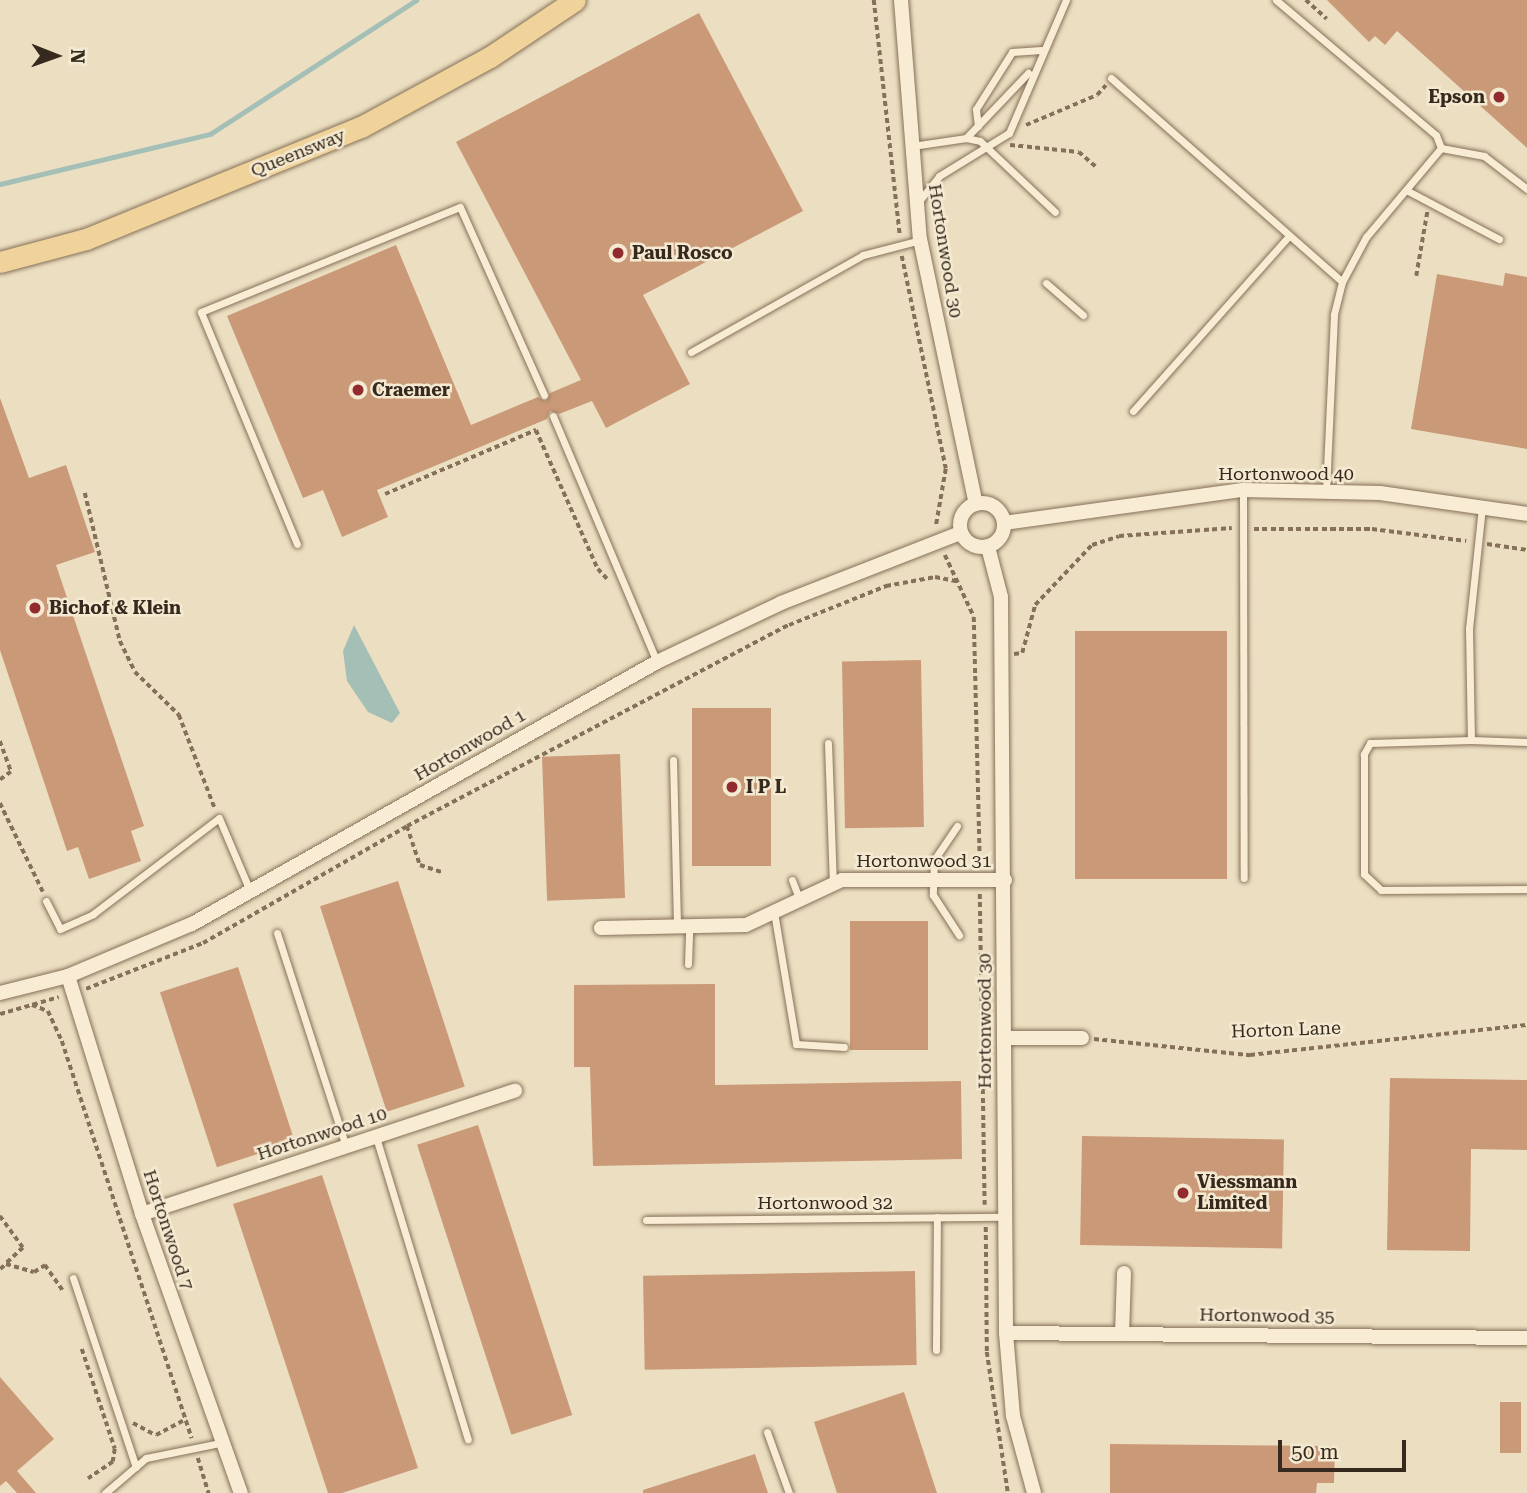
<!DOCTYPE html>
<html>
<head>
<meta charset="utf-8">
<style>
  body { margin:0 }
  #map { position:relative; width:1527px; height:1493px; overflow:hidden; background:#ecdfc1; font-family:"Roboto Serif",serif }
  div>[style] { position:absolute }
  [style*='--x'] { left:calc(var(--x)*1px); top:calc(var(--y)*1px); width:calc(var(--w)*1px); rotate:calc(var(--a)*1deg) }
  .water>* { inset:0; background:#a4bfb6 }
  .stream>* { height:5px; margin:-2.5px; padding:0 2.5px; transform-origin:2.5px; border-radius:2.5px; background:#a4bfb6 }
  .building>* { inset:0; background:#ca9978; transform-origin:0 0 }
  .path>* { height:3.5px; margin-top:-1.75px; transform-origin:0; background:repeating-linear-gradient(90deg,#857059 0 5px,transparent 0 8.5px) }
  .roads { filter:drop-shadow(0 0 2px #857059) drop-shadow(0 0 2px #857059) }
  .lane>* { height:7px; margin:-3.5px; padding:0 3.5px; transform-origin:3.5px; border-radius:3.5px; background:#f8ecd4 }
  .street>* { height:14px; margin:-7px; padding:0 7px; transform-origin:7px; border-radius:7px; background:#f8ecd4 }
  .street>.ring { margin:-7px; padding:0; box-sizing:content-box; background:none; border:14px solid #f8ecd4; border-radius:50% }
  .primary>* { height:21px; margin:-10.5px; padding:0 10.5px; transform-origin:10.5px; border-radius:10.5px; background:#efd39a }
  .dots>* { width:19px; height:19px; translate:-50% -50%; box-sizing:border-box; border:4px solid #f4e9d1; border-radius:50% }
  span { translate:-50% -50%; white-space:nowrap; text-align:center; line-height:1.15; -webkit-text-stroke:5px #f4e9d1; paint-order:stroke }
  .poi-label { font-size:18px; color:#36291d; font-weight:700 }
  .right { translate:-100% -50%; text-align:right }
  .left { translate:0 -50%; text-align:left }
  .street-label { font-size:18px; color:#36291d }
  .north { position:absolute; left:21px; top:21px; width:70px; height:70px; -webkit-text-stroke:5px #f4e9d1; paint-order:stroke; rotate:91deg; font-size:19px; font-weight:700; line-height:28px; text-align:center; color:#36291d }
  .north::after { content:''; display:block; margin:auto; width:24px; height:32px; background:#36291d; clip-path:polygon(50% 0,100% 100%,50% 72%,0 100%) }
  .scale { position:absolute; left:1278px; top:1440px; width:128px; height:32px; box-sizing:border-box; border:4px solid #36291d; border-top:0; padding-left:9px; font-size:21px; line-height:24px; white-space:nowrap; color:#36291d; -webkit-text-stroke:5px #f4e9d1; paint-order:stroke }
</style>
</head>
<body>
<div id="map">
  <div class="water">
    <div style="clip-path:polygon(354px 625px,400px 713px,392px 723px,368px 712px,347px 681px,343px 651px)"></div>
  </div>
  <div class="stream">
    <div style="--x:0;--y:184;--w:216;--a:-13.4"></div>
    <div style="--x:210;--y:134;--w:246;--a:-33"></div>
  </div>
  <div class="building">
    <div style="clip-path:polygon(1327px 0,1527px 0,1527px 148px,1397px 31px,1385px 45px,1375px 36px,1369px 42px)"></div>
    <div style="clip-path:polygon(699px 13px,803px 211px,643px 295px,690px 384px,606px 428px,592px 401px,559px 414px,550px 411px,547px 419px,377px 490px,388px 517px,342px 537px,323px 490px,303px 498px,227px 316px,396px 245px,471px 425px,538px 397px,546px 401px,550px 393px,581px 380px,456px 142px)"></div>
    <div style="clip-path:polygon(1505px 273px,1527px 277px,1527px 449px,1411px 429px,1437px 274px,1503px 286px)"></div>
    <div style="clip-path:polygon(0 398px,29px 478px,66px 465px,95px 552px,56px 565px,144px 826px,131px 831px,141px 861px,89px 879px,78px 847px,67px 851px,0 650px)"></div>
    <div style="left:1075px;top:631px;width:152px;height:248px"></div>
    <div style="left:921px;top:660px;width:167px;height:79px;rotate:89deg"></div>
    <div style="left:771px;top:708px;width:158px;height:79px;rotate:90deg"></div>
    <div style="left:620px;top:754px;width:144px;height:78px;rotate:88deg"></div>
    <div style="left:398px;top:881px;width:216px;height:82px;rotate:72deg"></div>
    <div style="left:850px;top:921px;width:78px;height:129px"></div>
    <div style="left:238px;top:967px;width:184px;height:82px;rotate:72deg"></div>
    <div style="clip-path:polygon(715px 984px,715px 1085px,961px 1081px,962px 1159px,593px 1166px,590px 1067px,574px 1067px,574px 985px)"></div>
    <div style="clip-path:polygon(1390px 1078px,1527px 1080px,1527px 1150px,1471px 1149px,1470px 1251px,1387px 1250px)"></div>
    <div style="left:478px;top:1125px;width:305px;height:64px;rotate:72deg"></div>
    <div style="left:1082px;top:1136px;width:202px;height:109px;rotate:1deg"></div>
    <div style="clip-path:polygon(322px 1175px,418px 1468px,342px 1493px,328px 1493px,233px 1204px)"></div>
    <div style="left:915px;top:1271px;width:94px;height:272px;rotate:89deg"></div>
    <div style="clip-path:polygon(0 1377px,54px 1439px,17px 1471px,36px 1493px,17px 1493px,6px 1481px,0 1486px)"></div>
    <div style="clip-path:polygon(904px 1392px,937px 1493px,837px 1493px,814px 1422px)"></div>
    <div style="left:1500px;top:1402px;width:21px;height:51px"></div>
    <div style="clip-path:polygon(1110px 1444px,1335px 1446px,1334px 1483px,1317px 1483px,1316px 1493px,1110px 1493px)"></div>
    <div style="clip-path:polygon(755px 1454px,768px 1493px,643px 1493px,643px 1490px)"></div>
  </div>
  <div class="path">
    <div style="--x:874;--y:0;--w:236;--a:83.7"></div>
    <div style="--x:1306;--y:0;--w:28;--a:42"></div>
    <div style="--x:1026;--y:125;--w:77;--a:-22.9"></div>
    <div style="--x:1097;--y:95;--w:13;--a:-48"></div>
    <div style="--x:1010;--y:145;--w:69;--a:5.8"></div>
    <div style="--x:1079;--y:152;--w:23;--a:41"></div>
    <div style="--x:902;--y:256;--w:217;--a:78.3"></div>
    <div style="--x:946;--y:469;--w:59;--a:99.8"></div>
    <div style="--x:1416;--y:276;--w:65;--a:-80.2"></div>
    <div style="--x:85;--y:493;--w:152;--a:76.7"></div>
    <div style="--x:120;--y:641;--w:34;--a:64"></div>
    <div style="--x:135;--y:672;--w:62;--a:44.3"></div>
    <div style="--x:179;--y:715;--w:101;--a:69"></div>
    <div style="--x:385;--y:494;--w:164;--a:-23"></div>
    <div style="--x:536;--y:430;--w:152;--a:66"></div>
    <div style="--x:598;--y:569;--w:16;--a:47"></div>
    <div style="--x:1254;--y:529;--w:118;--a:0"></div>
    <div style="--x:1372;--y:529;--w:95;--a:7.3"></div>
    <div style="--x:1487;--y:544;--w:40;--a:8.5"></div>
    <div style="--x:945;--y:555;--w:68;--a:64.9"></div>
    <div style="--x:974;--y:617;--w:249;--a:88.6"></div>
    <div style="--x:1014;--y:654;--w:8;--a:-7"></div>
    <div style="--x:1022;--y:653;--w:50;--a:-74.8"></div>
    <div style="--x:1035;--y:605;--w:83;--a:-46.5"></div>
    <div style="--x:1092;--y:545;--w:28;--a:-18"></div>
    <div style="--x:1119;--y:536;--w:113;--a:-4"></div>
    <div style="--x:0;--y:741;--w:33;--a:70"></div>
    <div style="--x:11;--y:772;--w:14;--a:144"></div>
    <div style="--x:0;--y:803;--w:99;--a:64.2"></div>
    <div style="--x:407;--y:826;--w:41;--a:71.6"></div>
    <div style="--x:420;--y:865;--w:23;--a:18"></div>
    <div style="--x:980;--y:894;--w:311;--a:89.1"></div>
    <div style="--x:86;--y:989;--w:126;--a:-21.5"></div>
    <div style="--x:203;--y:943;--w:235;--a:-29.8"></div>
    <div style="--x:407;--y:826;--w:432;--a:-27.8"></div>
    <div style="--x:789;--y:625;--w:105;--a:-21.9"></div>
    <div style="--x:886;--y:586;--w:50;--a:-10.4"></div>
    <div style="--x:935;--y:577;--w:25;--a:11"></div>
    <div style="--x:32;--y:1005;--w:17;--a:21"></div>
    <div style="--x:48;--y:1011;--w:33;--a:65"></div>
    <div style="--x:62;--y:1041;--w:418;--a:71.9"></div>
    <div style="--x:0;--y:1014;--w:61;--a:-16.1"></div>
    <div style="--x:1094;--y:1039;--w:157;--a:5.9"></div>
    <div style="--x:1250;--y:1055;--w:279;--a:-6.2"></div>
    <div style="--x:0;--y:1216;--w:39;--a:54"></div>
    <div style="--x:23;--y:1248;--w:23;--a:137"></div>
    <div style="--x:986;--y:1227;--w:125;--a:89.5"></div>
    <div style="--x:987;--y:1352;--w:143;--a:81.5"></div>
    <div style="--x:0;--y:1269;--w:8;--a:-40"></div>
    <div style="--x:6;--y:1264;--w:29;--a:16"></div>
    <div style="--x:34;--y:1272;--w:13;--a:-32"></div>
    <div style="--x:45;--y:1265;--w:33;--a:55"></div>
    <div style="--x:82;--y:1349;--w:105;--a:71.7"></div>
    <div style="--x:115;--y:1449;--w:13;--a:99"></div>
    <div style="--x:113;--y:1462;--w:30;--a:146"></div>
    <div style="--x:133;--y:1423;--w:26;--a:28"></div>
    <div style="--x:156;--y:1435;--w:34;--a:-28"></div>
    <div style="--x:198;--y:1458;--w:37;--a:73"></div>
  </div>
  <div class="roads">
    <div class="lane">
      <div style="--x:1276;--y:0;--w:209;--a:40.2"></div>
      <div style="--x:1436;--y:135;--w:14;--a:69"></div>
      <div style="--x:1441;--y:148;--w:116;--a:130.1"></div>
      <div style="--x:1366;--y:237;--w:51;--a:118.1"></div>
      <div style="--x:1342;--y:282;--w:34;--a:104"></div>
      <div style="--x:1334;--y:315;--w:176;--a:92.6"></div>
      <div style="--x:1111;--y:78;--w:308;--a:41.4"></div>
      <div style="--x:978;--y:126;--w:17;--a:-97"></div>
      <div style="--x:976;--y:109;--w:67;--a:-57.7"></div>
      <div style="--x:1012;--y:52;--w:29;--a:-4"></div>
      <div style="--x:966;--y:138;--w:14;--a:12"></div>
      <div style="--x:980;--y:141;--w:103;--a:43.4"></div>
      <div style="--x:912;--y:146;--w:55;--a:-8.4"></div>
      <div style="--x:966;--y:138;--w:90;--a:-46.4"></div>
      <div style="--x:1441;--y:148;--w:44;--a:10.5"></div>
      <div style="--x:1484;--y:156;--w:54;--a:37.5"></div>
      <div style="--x:1408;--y:191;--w:103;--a:27.8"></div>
      <div style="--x:919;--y:201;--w:32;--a:-51"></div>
      <div style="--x:939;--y:176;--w:82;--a:-31.6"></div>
      <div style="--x:1009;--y:133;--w:145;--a:-66.8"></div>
      <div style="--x:1046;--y:283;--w:49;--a:40.9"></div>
      <div style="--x:691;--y:352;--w:197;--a:-29.4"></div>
      <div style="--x:863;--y:255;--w:59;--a:-14.7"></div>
      <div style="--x:1133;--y:411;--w:234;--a:-48.3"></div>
      <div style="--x:553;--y:416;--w:267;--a:67.1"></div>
      <div style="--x:1243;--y:490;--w:388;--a:89.9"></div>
      <div style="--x:1482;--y:507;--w:122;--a:96.1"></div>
      <div style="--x:1469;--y:628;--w:112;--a:89"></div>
      <div style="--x:1471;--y:740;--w:101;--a:178.3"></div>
      <div style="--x:1370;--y:743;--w:13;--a:119"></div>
      <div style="--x:1364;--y:754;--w:120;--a:90"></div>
      <div style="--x:1364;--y:874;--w:23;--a:43"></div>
      <div style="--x:1381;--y:890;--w:146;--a:-0.4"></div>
      <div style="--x:297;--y:544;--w:251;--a:-112.5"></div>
      <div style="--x:201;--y:312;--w:279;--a:-22.1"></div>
      <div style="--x:460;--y:207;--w:206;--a:65.9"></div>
      <div style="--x:1471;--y:740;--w:56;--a:2"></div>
      <div style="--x:828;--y:743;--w:141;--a:88"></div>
      <div style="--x:673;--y:760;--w:166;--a:88.6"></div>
      <div style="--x:957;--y:826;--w:41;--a:124.1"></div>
      <div style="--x:934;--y:860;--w:35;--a:92"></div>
      <div style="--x:933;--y:895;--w:48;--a:57"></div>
      <div style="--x:792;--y:880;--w:19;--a:69"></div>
      <div style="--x:46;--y:901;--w:31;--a:63"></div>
      <div style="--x:60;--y:929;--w:36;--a:-24"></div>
      <div style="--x:93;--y:914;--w:158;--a:-37.3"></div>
      <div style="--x:219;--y:818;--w:79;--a:67"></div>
      <div style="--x:774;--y:912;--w:134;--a:80.5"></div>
      <div style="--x:796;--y:1044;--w:48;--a:3.6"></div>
      <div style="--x:277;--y:933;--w:224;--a:72.1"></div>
      <div style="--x:688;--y:964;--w:37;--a:-88"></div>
      <div style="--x:376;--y:1137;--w:316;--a:73.1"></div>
      <div style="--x:646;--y:1220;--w:358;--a:-0.5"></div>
      <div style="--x:73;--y:1278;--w:199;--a:71.6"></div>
      <div style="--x:936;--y:1350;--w:133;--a:-89.6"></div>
      <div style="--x:767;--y:1432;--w:65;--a:70.2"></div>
      <div style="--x:105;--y:1493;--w:54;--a:-40.5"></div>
      <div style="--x:146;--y:1458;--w:76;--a:-11.5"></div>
    </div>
    <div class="street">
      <div style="--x:901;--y:0;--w:240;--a:85.5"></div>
      <div style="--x:920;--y:239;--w:271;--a:78.1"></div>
      <div class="ring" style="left:960px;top:503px;width:30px;height:30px"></div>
      <div style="--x:1004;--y:523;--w:241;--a:-7.9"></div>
      <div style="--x:1243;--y:490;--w:137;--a:1.3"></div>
      <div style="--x:1380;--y:493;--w:148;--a:8.1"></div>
      <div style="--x:988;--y:547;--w:52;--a:75.4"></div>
      <div style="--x:1001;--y:597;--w:736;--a:89.61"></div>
      <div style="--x:1006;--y:1333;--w:83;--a:85.2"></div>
      <div style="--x:1013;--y:1416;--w:80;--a:74.7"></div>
      <div style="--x:601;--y:928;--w:145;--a:-1.2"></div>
      <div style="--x:746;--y:925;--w:106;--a:-25.1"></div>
      <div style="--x:842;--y:880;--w:163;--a:0"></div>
      <div style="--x:68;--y:976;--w:249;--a:72.7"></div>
      <div style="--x:142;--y:1214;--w:296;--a:70.5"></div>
      <div style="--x:0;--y:993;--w:70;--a:-14"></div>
      <div style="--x:68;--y:976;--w:134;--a:-22.8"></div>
      <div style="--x:192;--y:924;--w:534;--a:-29.4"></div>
      <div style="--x:657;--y:662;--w:137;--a:-25.4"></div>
      <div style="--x:781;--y:603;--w:193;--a:-21.3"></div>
      <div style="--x:1005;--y:1038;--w:77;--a:0"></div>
      <div style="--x:142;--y:1214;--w:393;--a:-18.3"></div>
      <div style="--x:1006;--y:1333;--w:521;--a:0.55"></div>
      <div style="--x:1122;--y:1334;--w:61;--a:-88.1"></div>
    </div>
    <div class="primary">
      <div style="--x:0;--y:262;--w:89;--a:-15"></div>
      <div style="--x:86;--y:239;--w:297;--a:-22.2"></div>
      <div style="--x:361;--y:127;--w:147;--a:-28.5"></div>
      <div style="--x:490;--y:57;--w:102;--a:-33.8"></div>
    </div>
  </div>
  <div class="dots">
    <div style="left:1499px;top:97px;background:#922b2e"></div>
    <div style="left:618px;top:253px;background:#922b2e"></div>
    <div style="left:358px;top:390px;background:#922b2e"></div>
    <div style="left:35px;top:608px;background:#922b2e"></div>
    <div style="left:732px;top:787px;background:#922b2e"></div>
    <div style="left:1183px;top:1193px;background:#922b2e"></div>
  </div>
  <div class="poi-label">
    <span class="right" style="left:1485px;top:97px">Epson</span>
    <span class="left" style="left:632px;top:253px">Paul Rosco</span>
    <span class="left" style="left:372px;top:390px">Craemer</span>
    <span class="left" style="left:49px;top:608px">Bichof &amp; Klein</span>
    <span class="left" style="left:746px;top:787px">I P L</span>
    <span class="left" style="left:1197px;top:1193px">Viessmann<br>Limited</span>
  </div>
  <div class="street-label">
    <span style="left:298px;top:153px;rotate:-22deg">Queensway</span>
    <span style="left:945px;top:251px;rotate:81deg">Hortonwood 30</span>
    <span style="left:1286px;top:474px">Hortonwood 40</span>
    <span style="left:470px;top:745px;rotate:-30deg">Hortonwood 1</span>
    <span style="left:924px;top:861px">Hortonwood 31</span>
    <span style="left:985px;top:1021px;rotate:-90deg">Hortonwood 30</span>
    <span style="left:1286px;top:1030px;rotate:-2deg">Horton Lane</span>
    <span style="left:322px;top:1134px;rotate:-18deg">Hortonwood 10</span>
    <span style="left:825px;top:1203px">Hortonwood 32</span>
    <span style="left:168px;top:1230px;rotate:72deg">Hortonwood 7</span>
    <span style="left:1267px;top:1316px;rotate:1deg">Hortonwood 35</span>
  </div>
  <div class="north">N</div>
  <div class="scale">50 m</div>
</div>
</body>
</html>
